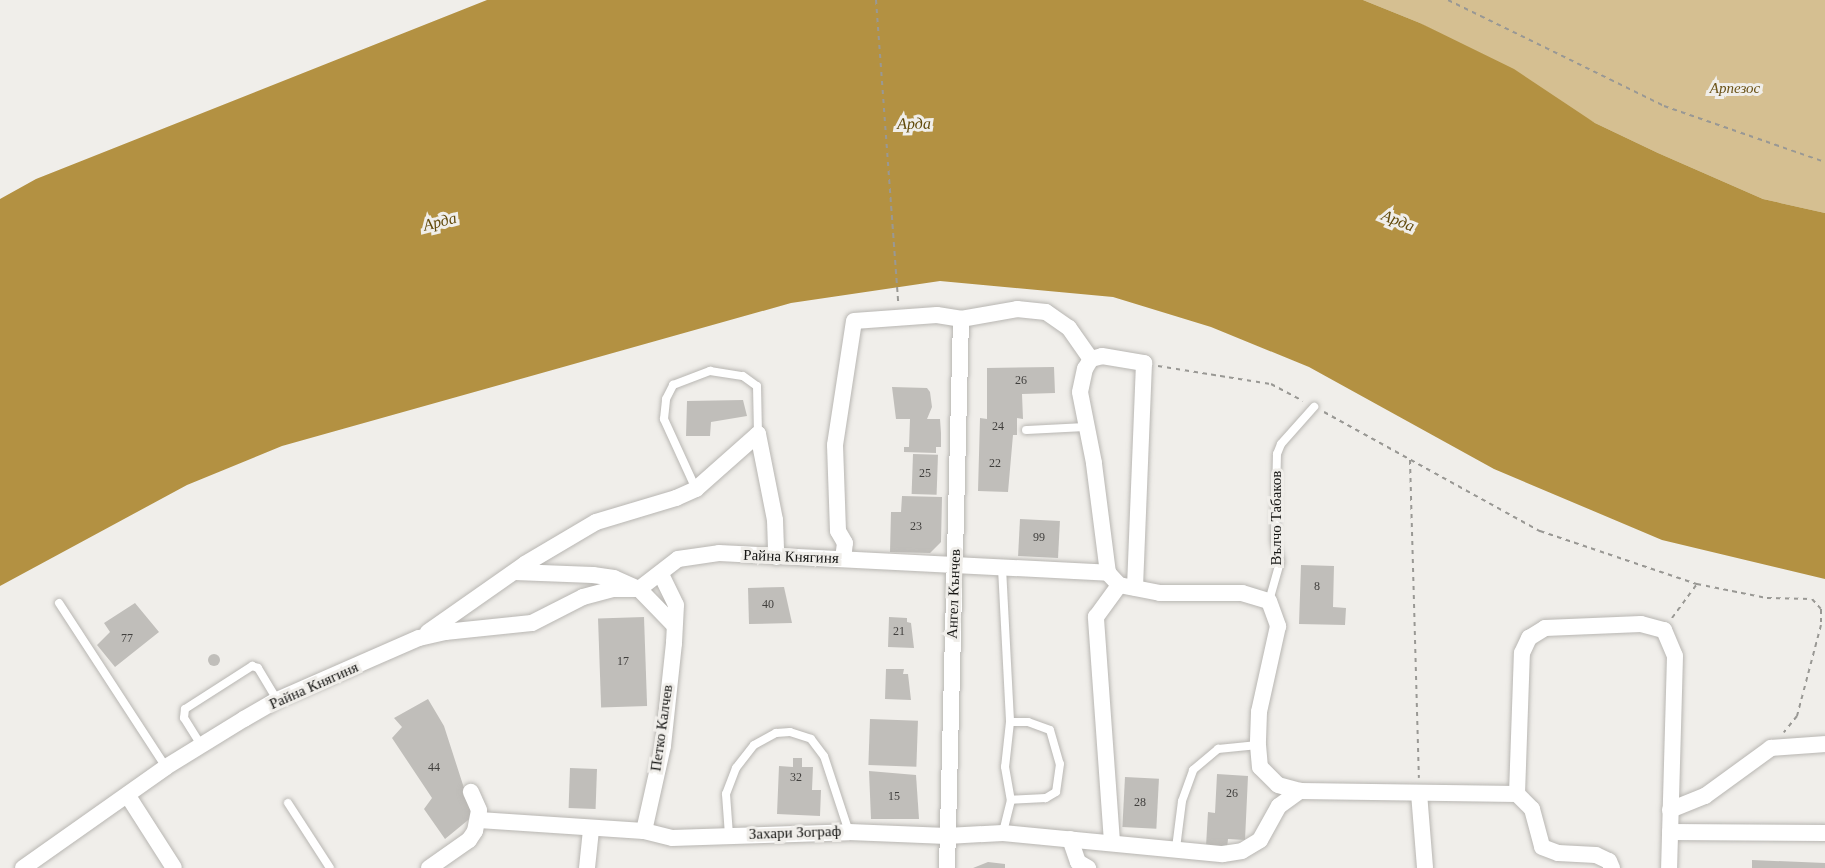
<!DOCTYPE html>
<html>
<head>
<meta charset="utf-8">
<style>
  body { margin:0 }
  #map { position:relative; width:1825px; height:868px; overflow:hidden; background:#f0eeea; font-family:"Times New Roman",serif }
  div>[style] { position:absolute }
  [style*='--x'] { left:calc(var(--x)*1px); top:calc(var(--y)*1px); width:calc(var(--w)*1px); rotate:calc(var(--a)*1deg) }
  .green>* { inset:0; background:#d5bf91 }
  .water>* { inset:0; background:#b39142 }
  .building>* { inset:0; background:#c0beba; transform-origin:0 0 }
  .round { border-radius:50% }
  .path>* { height:2px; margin-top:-1px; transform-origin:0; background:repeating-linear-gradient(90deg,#999894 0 4.5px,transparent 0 9px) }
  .roads { filter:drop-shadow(0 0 2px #b8b6b2) drop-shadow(0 0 2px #b8b6b2) }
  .lane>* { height:8px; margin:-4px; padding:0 4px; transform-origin:4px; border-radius:4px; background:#fff }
  .street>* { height:16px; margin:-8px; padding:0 8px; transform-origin:8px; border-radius:8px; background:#fff }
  span { translate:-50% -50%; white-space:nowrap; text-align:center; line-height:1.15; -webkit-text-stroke:6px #f0eeea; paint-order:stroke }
  .number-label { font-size:12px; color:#403f3d }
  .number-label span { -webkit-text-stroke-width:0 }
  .park-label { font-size:15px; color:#6a5217; font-style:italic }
  .street-label { font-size:15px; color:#151513 }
  .water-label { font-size:16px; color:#61490a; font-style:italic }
</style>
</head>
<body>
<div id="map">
  <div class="green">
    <div style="clip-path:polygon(1363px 0,1825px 0,1825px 213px,1763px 199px,1658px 153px,1595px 123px,1420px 23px)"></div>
  </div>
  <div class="water">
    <div style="clip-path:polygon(487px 0,1363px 0,1420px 23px,1514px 69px,1595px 123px,1658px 153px,1763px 199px,1825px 213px,1825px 579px,1662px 540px,1494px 469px,1309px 367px,1211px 327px,1113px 297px,940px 281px,791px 303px,282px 446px,187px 485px,0 586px,0 199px,36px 179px)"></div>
  </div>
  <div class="building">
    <div style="clip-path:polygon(1054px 367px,1055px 393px,1022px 394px,1023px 419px,1017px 418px,1017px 435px,1013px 435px,1008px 492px,978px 491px,980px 418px,987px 419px,987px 368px)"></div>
    <div style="clip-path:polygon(892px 387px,927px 388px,930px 392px,932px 407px,927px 419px,940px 419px,941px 433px,941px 447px,936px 447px,936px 453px,904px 452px,904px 447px,909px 447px,910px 419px,896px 419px)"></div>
    <div style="clip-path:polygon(743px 400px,747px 416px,711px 422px,710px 436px,686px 436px,687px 401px)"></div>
    <div style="left:913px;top:454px;width:25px;height:40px;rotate:2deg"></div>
    <div style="clip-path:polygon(902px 496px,942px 497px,941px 542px,930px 553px,890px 552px,891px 512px,901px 512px)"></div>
    <div style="left:1020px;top:519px;width:40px;height:37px;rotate:3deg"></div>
    <div style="clip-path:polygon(1301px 565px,1334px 566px,1333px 607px,1346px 608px,1345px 625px,1299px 624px)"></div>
    <div style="clip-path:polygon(784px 587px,792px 623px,749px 624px,748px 588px)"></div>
    <div style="clip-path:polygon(135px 603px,159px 632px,115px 667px,97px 645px,110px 632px,104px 623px)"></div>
    <div style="left:644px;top:617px;width:89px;height:46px;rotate:88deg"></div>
    <div style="clip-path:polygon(889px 617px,907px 618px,907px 622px,911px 623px,914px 648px,888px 647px)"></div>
    <div class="round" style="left:208px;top:654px;width:12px;height:12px"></div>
    <div style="clip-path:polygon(886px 669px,904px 669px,903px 674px,908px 674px,911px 700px,885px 699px)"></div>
    <div style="clip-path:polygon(428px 699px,444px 726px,473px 816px,445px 839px,424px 809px,432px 798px,392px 738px,402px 727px,394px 718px)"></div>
    <div style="left:870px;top:719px;width:48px;height:46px;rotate:2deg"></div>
    <div style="clip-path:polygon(793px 758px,802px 758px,802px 767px,813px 767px,812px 790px,821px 790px,820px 816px,777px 814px,779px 766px,793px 767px)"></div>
    <div style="left:570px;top:768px;width:27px;height:40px;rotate:2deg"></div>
    <div style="clip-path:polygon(869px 771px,916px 775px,919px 819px,871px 819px)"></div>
    <div style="clip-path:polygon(1217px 774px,1248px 776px,1245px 840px,1228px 839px,1227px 848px,1206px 846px,1208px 812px,1215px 813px)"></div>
    <div style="left:1125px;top:777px;width:34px;height:50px;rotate:3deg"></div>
    <div style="clip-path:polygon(1752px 860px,1825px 863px,1825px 868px,1752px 868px)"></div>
    <div style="clip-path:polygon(988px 862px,1005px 864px,1005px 868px,973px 868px)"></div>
  </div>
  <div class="path">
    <div style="--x:876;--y:0;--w:303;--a:85.8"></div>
    <div style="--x:1448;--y:0;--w:241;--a:26.1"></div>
    <div style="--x:1664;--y:106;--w:170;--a:19.2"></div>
    <div style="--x:1158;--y:366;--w:114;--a:9.1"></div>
    <div style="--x:1271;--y:384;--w:36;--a:28"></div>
    <div style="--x:1324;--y:412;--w:247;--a:28.9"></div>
    <div style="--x:1540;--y:531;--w:166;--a:18.7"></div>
    <div style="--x:1697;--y:584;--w:71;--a:11.3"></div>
    <div style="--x:1767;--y:598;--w:45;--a:1.3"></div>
    <div style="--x:1812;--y:599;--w:13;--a:48"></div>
    <div style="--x:1821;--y:609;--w:16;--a:90"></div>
    <div style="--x:1821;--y:625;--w:94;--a:104.8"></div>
    <div style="--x:1797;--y:716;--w:21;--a:129"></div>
    <div style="--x:1410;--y:460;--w:318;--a:88.4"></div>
    <div style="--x:1672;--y:618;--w:42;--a:-53.7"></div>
  </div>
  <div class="roads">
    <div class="lane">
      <div style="--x:1026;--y:430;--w:60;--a:-2.9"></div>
      <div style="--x:696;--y:489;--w:77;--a:-114.6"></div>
      <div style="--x:664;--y:419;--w:20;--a:-84"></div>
      <div style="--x:666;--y:399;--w:16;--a:-63"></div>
      <div style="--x:673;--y:385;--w:40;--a:-21"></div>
      <div style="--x:710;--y:371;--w:33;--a:9"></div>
      <div style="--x:743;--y:376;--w:17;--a:36"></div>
      <div style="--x:757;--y:386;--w:48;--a:88.8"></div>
      <div style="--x:1002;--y:568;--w:154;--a:87"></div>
      <div style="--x:1010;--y:722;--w:45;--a:96.3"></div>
      <div style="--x:1005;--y:767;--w:34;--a:80"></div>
      <div style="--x:1011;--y:800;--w:34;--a:104"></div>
      <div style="--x:1269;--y:601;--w:41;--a:-74.2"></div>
      <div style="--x:1280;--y:562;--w:22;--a:-103"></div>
      <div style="--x:1275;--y:541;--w:87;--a:-88.7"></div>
      <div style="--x:1277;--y:454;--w:11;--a:-68"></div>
      <div style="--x:1281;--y:444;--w:50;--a:-48.3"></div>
      <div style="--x:59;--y:603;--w:196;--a:56.9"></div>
      <div style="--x:1010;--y:722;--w:18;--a:0"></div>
      <div style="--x:1028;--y:722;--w:23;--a:20"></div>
      <div style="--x:1050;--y:730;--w:35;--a:74"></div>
      <div style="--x:1060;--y:764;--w:28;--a:98"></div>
      <div style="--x:1056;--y:792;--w:12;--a:149"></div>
      <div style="--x:1046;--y:798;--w:35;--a:177"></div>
      <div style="--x:201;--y:745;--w:32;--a:-122"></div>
      <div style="--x:184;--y:718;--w:9;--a:-84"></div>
      <div style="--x:185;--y:709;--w:80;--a:-32.7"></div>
      <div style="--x:252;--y:666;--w:6;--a:18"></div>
      <div style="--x:258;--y:668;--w:37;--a:59"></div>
      <div style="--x:288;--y:803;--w:77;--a:57.1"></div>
      <div style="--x:729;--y:835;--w:41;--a:-94.2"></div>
      <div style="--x:726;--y:794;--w:28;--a:-69"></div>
      <div style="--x:736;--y:768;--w:29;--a:-52"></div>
      <div style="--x:754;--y:745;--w:25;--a:-29"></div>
      <div style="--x:776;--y:733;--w:14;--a:-4"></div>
      <div style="--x:790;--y:732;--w:22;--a:18"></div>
      <div style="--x:811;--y:739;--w:21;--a:53"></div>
      <div style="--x:824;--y:756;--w:80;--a:71.8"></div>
      <div style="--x:1176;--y:848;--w:47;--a:-82.7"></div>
      <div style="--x:1182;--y:801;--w:33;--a:-70"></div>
      <div style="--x:1193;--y:770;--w:33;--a:-40"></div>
      <div style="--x:1218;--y:749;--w:40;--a:-5.7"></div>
    </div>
    <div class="street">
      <div style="--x:758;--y:434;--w:88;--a:78.8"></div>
      <div style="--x:775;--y:520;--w:37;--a:88"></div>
      <div style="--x:843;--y:559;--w:16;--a:-83"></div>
      <div style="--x:845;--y:543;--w:14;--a:-120"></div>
      <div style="--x:838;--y:531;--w:86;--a:-92"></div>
      <div style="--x:835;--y:445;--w:125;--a:-81.3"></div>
      <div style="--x:854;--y:321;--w:83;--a:-4.1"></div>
      <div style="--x:937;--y:315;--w:24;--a:9"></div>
      <div style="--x:961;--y:319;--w:57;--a:-10.1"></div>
      <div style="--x:1017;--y:309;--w:29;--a:6"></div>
      <div style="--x:1046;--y:312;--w:28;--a:35"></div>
      <div style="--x:1069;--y:328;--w:38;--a:55"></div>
      <div style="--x:515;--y:572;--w:78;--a:2.2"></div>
      <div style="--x:593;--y:575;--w:21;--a:8"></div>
      <div style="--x:614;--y:578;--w:27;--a:24"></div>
      <div style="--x:639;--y:589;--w:49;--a:-37.6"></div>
      <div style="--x:678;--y:559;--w:41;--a:-8.3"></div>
      <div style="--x:719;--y:553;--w:390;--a:2.9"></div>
      <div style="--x:1108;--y:573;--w:16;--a:47"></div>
      <div style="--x:1119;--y:585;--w:42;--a:11"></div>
      <div style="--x:1160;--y:593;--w:82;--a:0"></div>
      <div style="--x:1242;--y:593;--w:28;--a:17"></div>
      <div style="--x:1269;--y:601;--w:27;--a:70"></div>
      <div style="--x:1278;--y:626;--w:88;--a:102.5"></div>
      <div style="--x:1259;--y:712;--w:33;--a:92"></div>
      <div style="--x:1258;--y:745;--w:22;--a:85"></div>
      <div style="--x:1260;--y:767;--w:25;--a:45"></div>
      <div style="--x:1278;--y:785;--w:23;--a:15"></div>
      <div style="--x:1300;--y:791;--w:217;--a:0.8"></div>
      <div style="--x:1517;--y:794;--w:21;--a:45"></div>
      <div style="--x:1532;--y:809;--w:39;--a:75"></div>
      <div style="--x:1542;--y:847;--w:17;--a:21"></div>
      <div style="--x:1558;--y:853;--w:38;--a:3"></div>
      <div style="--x:1596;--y:855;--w:14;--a:25"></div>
      <div style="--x:1609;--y:861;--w:8;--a:67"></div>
      <div style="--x:1108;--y:573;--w:111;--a:-97.3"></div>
      <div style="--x:1094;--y:463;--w:72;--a:-101.2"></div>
      <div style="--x:1080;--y:392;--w:24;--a:-78"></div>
      <div style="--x:1085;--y:369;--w:12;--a:-59"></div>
      <div style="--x:1091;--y:359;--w:11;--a:-15"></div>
      <div style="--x:1102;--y:356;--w:43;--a:9.5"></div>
      <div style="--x:1144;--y:363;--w:225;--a:92.3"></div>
      <div style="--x:428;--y:632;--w:118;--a:-35"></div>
      <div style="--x:525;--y:564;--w:82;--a:-30.6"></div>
      <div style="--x:596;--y:522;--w:84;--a:-16.7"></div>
      <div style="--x:676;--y:498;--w:22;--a:-24"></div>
      <div style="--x:696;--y:489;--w:83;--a:-41.6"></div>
      <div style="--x:1419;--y:793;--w:75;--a:85.4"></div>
      <div style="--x:1517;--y:794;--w:141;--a:-88"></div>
      <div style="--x:1522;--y:653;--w:17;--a:-65"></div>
      <div style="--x:1529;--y:638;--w:19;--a:-32"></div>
      <div style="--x:1545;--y:628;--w:96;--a:-2.4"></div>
      <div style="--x:1641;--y:624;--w:24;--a:15"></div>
      <div style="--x:1664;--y:630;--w:28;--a:67"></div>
      <div style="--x:1675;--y:656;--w:212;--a:91.6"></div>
      <div style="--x:128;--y:796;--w:85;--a:57.4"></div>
      <div style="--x:1670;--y:810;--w:38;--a:-22"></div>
      <div style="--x:1705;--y:796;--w:82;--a:-36"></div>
      <div style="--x:1771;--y:748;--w:54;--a:-4.2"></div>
      <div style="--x:479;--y:820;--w:165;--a:3.8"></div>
      <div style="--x:644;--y:831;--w:29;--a:14"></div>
      <div style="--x:672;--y:838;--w:177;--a:-1.9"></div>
      <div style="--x:849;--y:832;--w:98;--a:2.3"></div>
      <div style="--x:947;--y:836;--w:56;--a:-3.1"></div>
      <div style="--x:1003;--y:833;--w:221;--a:5.5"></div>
      <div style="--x:1223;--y:854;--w:19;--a:-9"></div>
      <div style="--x:1242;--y:851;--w:21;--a:-31"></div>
      <div style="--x:1260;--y:840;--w:39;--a:-61"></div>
      <div style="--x:1279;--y:806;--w:26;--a:-36"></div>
      <div style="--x:644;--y:831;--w:87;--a:-77.4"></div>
      <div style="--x:663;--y:746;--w:104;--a:-83.9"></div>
      <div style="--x:674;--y:643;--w:38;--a:-87"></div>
      <div style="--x:676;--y:605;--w:34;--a:-116"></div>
      <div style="--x:1670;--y:832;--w:155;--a:0.4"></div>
      <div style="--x:1070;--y:839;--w:24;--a:71"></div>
      <div style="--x:1078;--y:862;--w:12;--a:31"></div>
      <div style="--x:1112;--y:842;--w:226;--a:-94.1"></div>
      <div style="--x:1096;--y:617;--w:39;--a:-54"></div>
      <div style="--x:23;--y:868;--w:175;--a:-35.2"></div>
      <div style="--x:166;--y:767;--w:92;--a:-31.6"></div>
      <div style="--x:244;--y:719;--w:38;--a:-30"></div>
      <div style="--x:277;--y:700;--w:155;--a:-23.6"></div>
      <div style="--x:419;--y:638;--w:27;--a:-13"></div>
      <div style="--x:445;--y:632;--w:87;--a:-5.9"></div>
      <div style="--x:532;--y:623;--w:57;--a:-27"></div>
      <div style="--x:583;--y:597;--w:30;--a:-15"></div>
      <div style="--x:612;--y:589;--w:27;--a:0"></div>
      <div style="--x:639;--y:589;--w:49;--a:45.8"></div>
      <div style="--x:429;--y:868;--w:49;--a:-35"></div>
      <div style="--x:469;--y:840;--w:11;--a:-56"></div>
      <div style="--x:475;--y:831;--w:21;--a:-79"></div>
      <div style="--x:479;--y:810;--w:20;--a:-114"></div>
      <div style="--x:587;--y:868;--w:38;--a:-84"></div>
      <div style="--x:947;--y:868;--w:549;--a:-88.54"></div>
    </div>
  </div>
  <div class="number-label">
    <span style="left:1021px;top:381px">26</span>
    <span style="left:998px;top:427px">24</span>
    <span style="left:995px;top:464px">22</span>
    <span style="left:925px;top:474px">25</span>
    <span style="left:916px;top:527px">23</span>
    <span style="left:1039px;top:538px">99</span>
    <span style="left:1317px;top:587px">8</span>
    <span style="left:768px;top:605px">40</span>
    <span style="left:899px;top:632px">21</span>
    <span style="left:127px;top:639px">77</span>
    <span style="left:623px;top:662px">17</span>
    <span style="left:434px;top:768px">44</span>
    <span style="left:796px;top:778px">32</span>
    <span style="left:1232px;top:794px">26</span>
    <span style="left:894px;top:797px">15</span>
    <span style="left:1140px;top:803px">28</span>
  </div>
  <div class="park-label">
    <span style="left:1735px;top:89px">Арпезос</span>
  </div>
  <div class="street-label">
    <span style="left:1277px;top:518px;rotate:-90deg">Вълчо Табаков</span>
    <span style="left:791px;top:557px;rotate:2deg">Райна Княгиня</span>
    <span style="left:954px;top:594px;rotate:-88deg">Ангел Кънчев</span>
    <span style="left:314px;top:686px;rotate:-24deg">Райна Княгиня</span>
    <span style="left:662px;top:728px;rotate:-82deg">Петко Калчев</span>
    <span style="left:795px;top:833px;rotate:-2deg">Захари Зограф</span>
  </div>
  <div class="water-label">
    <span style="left:914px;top:124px;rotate:-1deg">Арда</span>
    <span style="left:1398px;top:221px;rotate:22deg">Арда</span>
    <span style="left:440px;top:222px;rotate:-14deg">Арда</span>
  </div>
</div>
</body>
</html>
